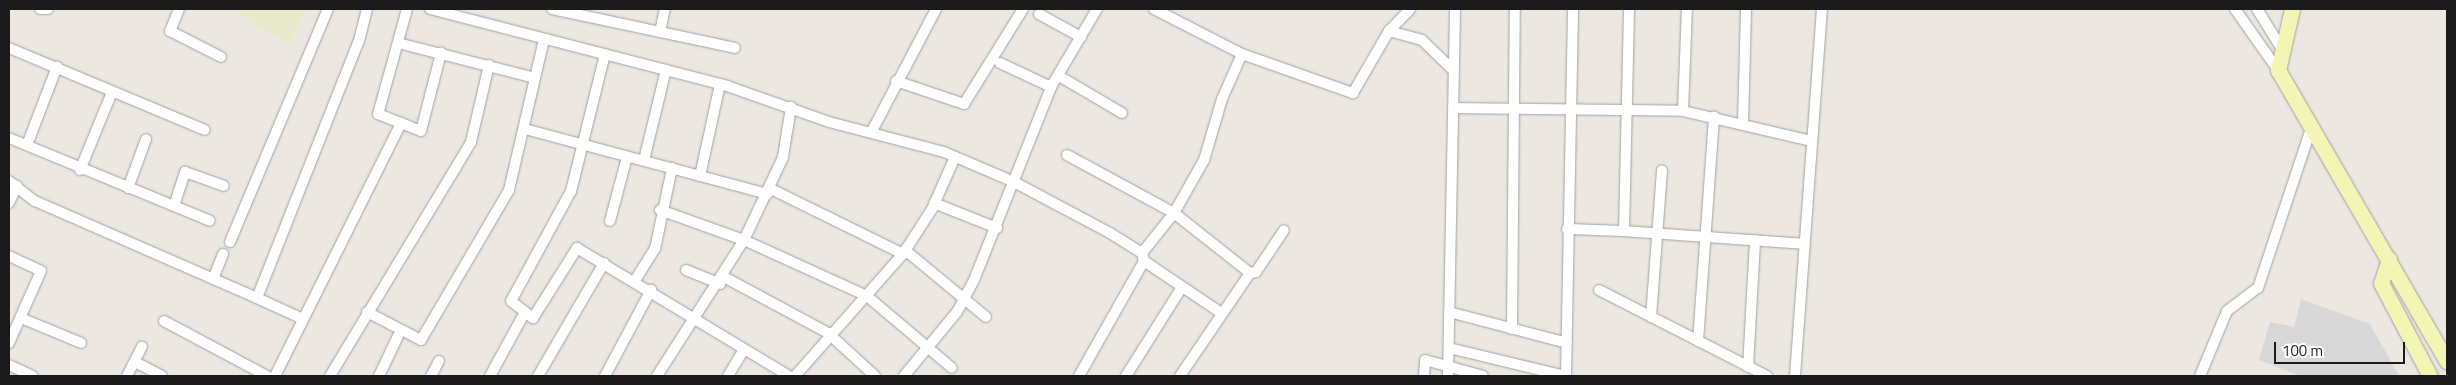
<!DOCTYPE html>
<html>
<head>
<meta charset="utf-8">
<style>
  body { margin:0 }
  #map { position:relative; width:2456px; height:385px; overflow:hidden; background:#ece8e1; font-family:"Titillium Web",sans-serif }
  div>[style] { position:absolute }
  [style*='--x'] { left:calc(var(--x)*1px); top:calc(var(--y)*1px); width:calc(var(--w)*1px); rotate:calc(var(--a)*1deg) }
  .residential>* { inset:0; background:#d9d8d8 }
  .farmland>* { inset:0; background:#e9eacc }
  .roads { filter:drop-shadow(0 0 1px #a2a2a2) drop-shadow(0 0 1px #a2a2a2) }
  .street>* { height:10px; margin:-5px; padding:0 5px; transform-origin:5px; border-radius:5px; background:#fff }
  .secondary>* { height:15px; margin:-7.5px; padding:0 7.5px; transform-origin:7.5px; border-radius:7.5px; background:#f3f5b5 }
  span { translate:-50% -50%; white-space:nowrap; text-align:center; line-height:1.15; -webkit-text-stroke:4.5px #fff; paint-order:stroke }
  .frame { position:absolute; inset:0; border:10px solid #1b1b1b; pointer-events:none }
  .scale { position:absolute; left:2274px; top:342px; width:131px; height:22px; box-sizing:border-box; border:2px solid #1b1b1b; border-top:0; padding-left:6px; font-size:15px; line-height:18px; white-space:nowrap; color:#1b1b1b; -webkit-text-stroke:4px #fff; paint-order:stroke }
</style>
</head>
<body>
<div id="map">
  <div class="residential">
    <div style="clip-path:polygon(2301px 299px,2370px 324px,2399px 376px,2300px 376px,2259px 360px,2270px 322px,2294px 327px)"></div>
  </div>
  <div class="farmland">
    <div style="clip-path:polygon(228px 9px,306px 9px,290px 45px)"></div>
  </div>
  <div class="roads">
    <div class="street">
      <div style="--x:40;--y:9;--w:8;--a:0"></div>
      <div style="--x:179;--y:9;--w:24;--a:112"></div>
      <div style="--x:170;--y:31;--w:57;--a:27"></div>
      <div style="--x:407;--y:9;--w:109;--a:105.4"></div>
      <div style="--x:378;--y:114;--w:46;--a:21.6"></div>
      <div style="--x:421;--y:131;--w:81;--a:-75.6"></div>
      <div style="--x:430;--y:9;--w:307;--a:14.5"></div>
      <div style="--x:727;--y:86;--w:108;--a:19.4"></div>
      <div style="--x:829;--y:122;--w:119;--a:14.6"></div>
      <div style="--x:944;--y:152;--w:76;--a:23.2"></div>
      <div style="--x:1014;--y:182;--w:109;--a:28"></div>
      <div style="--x:1110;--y:233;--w:38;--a:32"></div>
      <div style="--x:1142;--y:253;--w:8;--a:76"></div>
      <div style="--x:1144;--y:261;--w:132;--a:119.5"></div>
      <div style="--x:552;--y:9;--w:187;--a:12"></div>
      <div style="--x:1154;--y:9;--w:99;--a:27.1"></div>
      <div style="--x:1242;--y:54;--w:118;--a:19.4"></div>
      <div style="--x:1353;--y:93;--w:72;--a:-59.9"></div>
      <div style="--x:1389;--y:31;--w:30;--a:-46"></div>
      <div style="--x:2235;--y:9;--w:75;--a:54.8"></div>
      <div style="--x:2257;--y:9;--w:49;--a:58.2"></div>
      <div style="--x:1039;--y:14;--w:48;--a:28.7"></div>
      <div style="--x:1389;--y:31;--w:34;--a:15"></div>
      <div style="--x:1422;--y:40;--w:43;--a:44.1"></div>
      <div style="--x:660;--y:32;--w:24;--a:-78"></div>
      <div style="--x:398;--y:43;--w:141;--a:14.3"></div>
      <div style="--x:9;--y:48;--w:212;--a:22.7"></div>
      <div style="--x:605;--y:54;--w:141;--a:103.9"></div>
      <div style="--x:571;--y:191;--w:125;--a:118.6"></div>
      <div style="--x:511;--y:301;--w:28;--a:38"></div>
      <div style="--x:533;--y:318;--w:83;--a:-57.8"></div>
      <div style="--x:577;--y:248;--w:248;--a:31.1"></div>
      <div style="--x:1242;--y:54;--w:49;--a:114"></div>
      <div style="--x:1222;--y:99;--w:64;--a:106.4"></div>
      <div style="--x:1204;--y:160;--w:61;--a:119.5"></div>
      <div style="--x:1174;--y:213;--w:97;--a:38.3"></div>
      <div style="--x:1250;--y:273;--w:6;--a:-9"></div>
      <div style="--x:1256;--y:272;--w:50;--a:-56.3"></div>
      <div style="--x:1000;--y:63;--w:56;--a:25.2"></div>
      <div style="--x:1059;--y:76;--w:73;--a:30.4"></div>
      <div style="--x:896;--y:81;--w:72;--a:18.7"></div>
      <div style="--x:964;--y:104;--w:112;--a:-58.2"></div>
      <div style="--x:1453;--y:108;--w:230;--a:0.7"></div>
      <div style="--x:1683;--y:111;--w:102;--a:-87.8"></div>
      <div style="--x:1683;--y:111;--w:132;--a:13.1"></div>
      <div style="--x:1743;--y:124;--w:115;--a:-88.5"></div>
      <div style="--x:525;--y:129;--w:251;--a:15"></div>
      <div style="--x:872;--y:131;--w:138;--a:-62.3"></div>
      <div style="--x:9;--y:138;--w:217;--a:22.4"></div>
      <div style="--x:27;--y:145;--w:84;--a:-69"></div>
      <div style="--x:1067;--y:155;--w:122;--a:28.5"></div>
      <div style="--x:1174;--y:213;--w:51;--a:128.7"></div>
      <div style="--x:644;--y:160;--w:93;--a:-76.3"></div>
      <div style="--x:80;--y:170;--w:84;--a:-67.7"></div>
      <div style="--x:700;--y:176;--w:94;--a:-77.7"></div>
      <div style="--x:9;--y:181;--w:33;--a:38"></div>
      <div style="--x:35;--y:201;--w:242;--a:23.6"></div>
      <div style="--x:128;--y:188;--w:52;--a:-69.8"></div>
      <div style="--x:769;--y:188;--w:149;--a:26.2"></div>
      <div style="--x:9;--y:203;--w:19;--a:-65"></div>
      <div style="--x:934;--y:203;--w:68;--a:21.6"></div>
      <div style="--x:174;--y:206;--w:36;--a:-72"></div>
      <div style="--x:185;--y:172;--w:41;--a:19.7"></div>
      <div style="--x:660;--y:210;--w:89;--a:19.7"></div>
      <div style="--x:744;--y:240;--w:135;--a:24.5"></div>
      <div style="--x:867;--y:296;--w:111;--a:40.3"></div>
      <div style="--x:610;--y:221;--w:66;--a:-75.1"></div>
      <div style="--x:1567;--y:229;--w:57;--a:2"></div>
      <div style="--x:1624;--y:231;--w:222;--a:-88.7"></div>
      <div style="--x:1624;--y:231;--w:181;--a:4.1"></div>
      <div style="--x:230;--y:242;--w:253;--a:-67.2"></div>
      <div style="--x:905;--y:250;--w:105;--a:39.6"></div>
      <div style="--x:9;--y:256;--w:35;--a:25"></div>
      <div style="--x:41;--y:271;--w:79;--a:114"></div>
      <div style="--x:1144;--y:261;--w:92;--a:33.9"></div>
      <div style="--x:686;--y:270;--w:37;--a:22"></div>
      <div style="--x:724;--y:277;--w:118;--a:28.3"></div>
      <div style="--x:828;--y:333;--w:64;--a:42.5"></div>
      <div style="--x:213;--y:279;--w:27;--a:-68"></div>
      <div style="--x:634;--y:282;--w:39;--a:-58"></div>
      <div style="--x:655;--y:249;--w:83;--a:-78.1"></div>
      <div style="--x:1599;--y:290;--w:189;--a:27.1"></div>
      <div style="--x:367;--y:312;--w:61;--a:27.4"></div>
      <div style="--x:421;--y:340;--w:174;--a:-59.6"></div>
      <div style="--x:509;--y:190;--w:155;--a:-76.9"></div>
      <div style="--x:1449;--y:312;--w:122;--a:14.7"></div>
      <div style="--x:1651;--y:317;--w:147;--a:-85.7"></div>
      <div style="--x:21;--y:318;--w:65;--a:22.6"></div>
      <div style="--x:303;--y:319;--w:51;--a:-155.5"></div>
      <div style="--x:257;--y:298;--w:277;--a:-68.4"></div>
      <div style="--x:359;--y:41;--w:33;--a:-76"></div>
      <div style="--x:164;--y:321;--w:117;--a:28.1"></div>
      <div style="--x:1512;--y:329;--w:320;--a:-89.5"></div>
      <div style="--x:1698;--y:341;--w:225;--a:-85.9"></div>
      <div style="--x:1449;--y:348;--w:120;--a:13.5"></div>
      <div style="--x:135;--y:362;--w:30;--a:27"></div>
      <div style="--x:9;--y:365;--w:26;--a:25"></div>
      <div style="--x:1748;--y:367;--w:127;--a:-86.8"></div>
      <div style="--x:127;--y:376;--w:33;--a:-63"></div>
      <div style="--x:275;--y:376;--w:283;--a:-63.5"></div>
      <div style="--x:330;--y:376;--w:273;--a:-58.9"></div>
      <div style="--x:471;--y:142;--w:79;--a:-76.8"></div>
      <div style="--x:379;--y:376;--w:44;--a:-64.6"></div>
      <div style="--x:431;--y:376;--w:17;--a:-62"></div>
      <div style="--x:490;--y:376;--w:73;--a:-61.3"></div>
      <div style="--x:538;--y:376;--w:131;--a:-59.7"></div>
      <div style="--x:605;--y:376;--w:98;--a:-61.9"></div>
      <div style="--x:657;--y:376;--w:161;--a:-57.4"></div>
      <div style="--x:744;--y:240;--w:92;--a:-64.8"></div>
      <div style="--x:783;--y:157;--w:51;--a:-80.9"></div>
      <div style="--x:728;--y:376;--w:31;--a:-59"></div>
      <div style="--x:795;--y:376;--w:163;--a:-48.5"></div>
      <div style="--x:903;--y:254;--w:54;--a:-57.2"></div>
      <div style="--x:932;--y:209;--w:57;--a:-66.1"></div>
      <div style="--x:904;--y:376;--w:83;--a:-50.4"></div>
      <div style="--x:957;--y:312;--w:36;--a:-62"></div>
      <div style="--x:974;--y:280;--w:208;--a:-68.2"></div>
      <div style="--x:1051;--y:87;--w:91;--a:-59.5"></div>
      <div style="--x:1126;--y:376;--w:105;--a:-57.8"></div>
      <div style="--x:1180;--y:376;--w:125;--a:-55.8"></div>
      <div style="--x:1424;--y:376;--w:16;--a:-86"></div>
      <div style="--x:1425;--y:360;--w:60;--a:15.4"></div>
      <div style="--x:1448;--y:376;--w:367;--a:-88.9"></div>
      <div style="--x:1566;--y:376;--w:367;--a:-88.9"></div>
      <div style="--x:1795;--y:376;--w:368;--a:-85.8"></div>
      <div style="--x:2200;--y:376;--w:70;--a:-67.4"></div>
      <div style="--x:2227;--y:311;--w:39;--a:-37"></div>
      <div style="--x:2258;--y:288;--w:168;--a:-71.6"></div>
    </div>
    <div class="secondary">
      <div style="--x:2292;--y:9;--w:63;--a:102.9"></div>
      <div style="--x:2278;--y:70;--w:337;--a:59.9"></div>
      <div style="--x:2389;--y:259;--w:25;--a:108"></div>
      <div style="--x:2381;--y:283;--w:105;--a:62.2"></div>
    </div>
  </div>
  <div class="frame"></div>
  <div class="scale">100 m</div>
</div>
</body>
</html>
